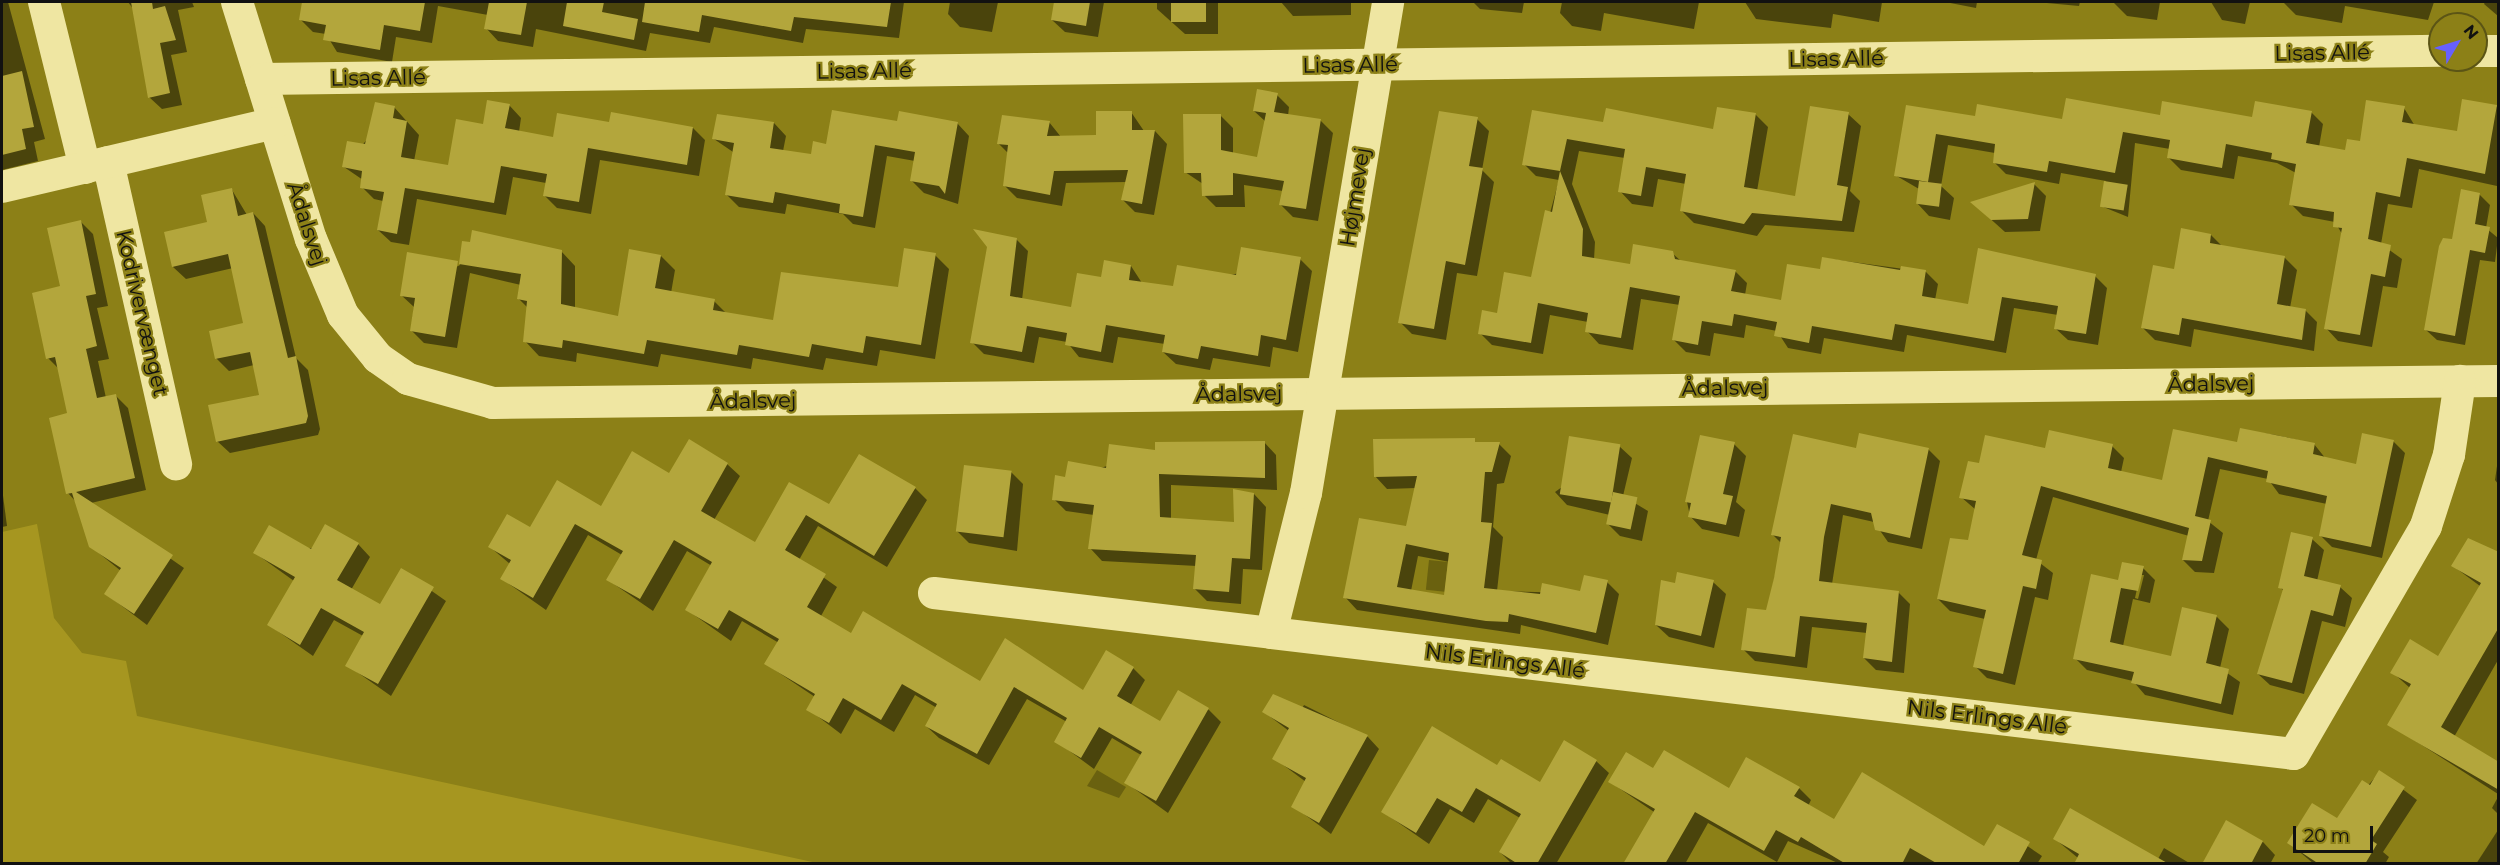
<!DOCTYPE html>
<html>
<head>
<meta charset="utf-8">
<style>
  body { margin:0 }
  #map { position:relative; width:2500px; height:865px; overflow:hidden; background:#8c8017; font-family:Montserrat,sans-serif }
  div>[style] { position:absolute }
  [style*='--x'] { left:calc(var(--x)*1px); top:calc(var(--y)*1px); width:calc(var(--w)*1px); rotate:calc(var(--a)*1deg) }
  .green>* { inset:0; background:#a69620 }
  .water>* { inset:0; background:#6a610f; transform-origin:0 0 }
  .shadow>* { inset:0; background:#0007 }
  .building>* { inset:0; background:#b3a63c; transform-origin:0 0 }
  .street>* { height:32px; margin:-16px; padding:0 16px; transform-origin:16px; border-radius:16px; background:#efe6a2 }
  span { translate:-50% -50%; white-space:nowrap; text-align:center; line-height:1.15; -webkit-text-stroke:4.5px #8c8017; paint-order:stroke }
  .street-label { font-size:21px; color:#111 }
  .frame { position:absolute; inset:0; border:3px solid #111; pointer-events:none }
  .north { position:absolute; left:2428px; top:12px; width:60px; height:60px; box-sizing:border-box; background:#8c8017; border:2px solid #5b5415; border-radius:50%; rotate:52deg; font-size:16px; font-weight:700; line-height:24px; text-align:center; color:#111 }
  .north::after { content:''; display:block; margin:auto; width:21px; height:27px; background:#6760ff; clip-path:polygon(50% 0,100% 100%,50% 72%,0 100%) }
  .scale { position:absolute; left:2293px; top:826px; width:80px; height:27px; box-sizing:border-box; border:3px solid #111; border-top:0; padding-left:8px; font-size:18px; line-height:21px; white-space:nowrap; color:#111; -webkit-text-stroke:4px #8c8017; paint-order:stroke }
</style>
</head>
<body>
<div id="map">
  <div class="green">
    <div style="clip-path:polygon(37px 524px,54px 618px,82px 653px,126px 661px,137px 716px,817px 863px,2px 863px,2px 532px)"></div>
  </div>
  <div class="water">
    <div style="left:1429px;top:560px;width:19px;height:30px;rotate:6deg"></div>
    <div style="clip-path:polygon(1097px 770px,1126px 787px,1119px 798px,1087px 786px)"></div>
  </div>
  <div class="shadow">
    <div style="clip-path:polygon(2px 2px,8px 2px,45px 139px,34px 142px,38px 161px,2px 170px)"></div>
    <div style="clip-path:polygon(128px 2px,192px 2px,194px 7px,178px 10px,187px 52px,171px 55px,182px 105px,162px 109px,149px 97px,134px 10px)"></div>
    <div style="clip-path:polygon(304px 2px,904px 2px,899px 38px,806px 29px,803px 43px,714px 27px,710px 43px,650px 33px,646px 51px,536px 29px,533px 47px,498px 41px,486px 28px,488px 15px,438px 6px,432px 43px,396px 37px,392px 62px,337px 52px,326px 34px,313px 32px,301px 20px)"></div>
    <div style="clip-path:polygon(950px 2px,998px 2px,992px 32px,960px 27px,948px 14px)"></div>
    <div style="clip-path:polygon(1055px 2px,1104px 2px,1098px 37px,1065px 32px,1052px 20px)"></div>
    <div style="clip-path:polygon(1157px 2px,1218px 2px,1218px 34px,1185px 34px,1157px 9px)"></div>
    <div style="clip-path:polygon(1281px 2px,1351px 2px,1351px 15px,1293px 16px)"></div>
    <div style="clip-path:polygon(1473px 2px,1524px 2px,1522px 13px,1480px 9px)"></div>
    <div style="clip-path:polygon(1562px 2px,1699px 2px,1694px 29px,1604px 13px,1601px 31px,1572px 26px,1560px 13px)"></div>
    <div style="clip-path:polygon(1745px 2px,1882px 2px,1879px 22px,1833px 14px,1831px 28px,1756px 19px)"></div>
    <div style="clip-path:polygon(1945px 2px,1977px 2px,1976px 8px)"></div>
    <div style="clip-path:polygon(2036px 2px,2080px 2px,2079px 6px)"></div>
    <div style="clip-path:polygon(2160px 2px,2157px 20px,2127px 16px,2114px 3px)"></div>
    <div style="clip-path:polygon(2211px 2px,2250px 2px,2245px 24px,2222px 20px)"></div>
    <div style="clip-path:polygon(2434px 2px,2428px 20px,2345px 6px,2342px 23px,2296px 15px,2284px 3px)"></div>
    <div style="clip-path:polygon(2485px 2px,2498px 2px,2498px 16px,2484px 4px)"></div>
    <div style="clip-path:polygon(1277px 95px,1289px 107px,1288px 116px,1320px 120px,1333px 133px,1318px 221px,1293px 217px,1281px 205px,1283px 191px,1244px 185px,1245px 207px,1216px 207px,1204px 195px,1203px 184px,1185px 172px,1220px 115px,1233px 128px,1233px 154px,1259px 159px,1266px 122px,1254px 111px)"></div>
    <div style="clip-path:polygon(2463px 101px,2498px 107px,2497px 186px,2419px 169px,2412px 208px,2388px 204px,2381px 244px,2402px 259px,2397px 288px,2383px 286px,2372px 347px,2338px 341px,2326px 328px,2342px 234px,2335px 222px,2303px 216px,2291px 204px,2296px 173px,2277px 163px,2238px 156px,2234px 179px,2181px 170px,2169px 158px,2170px 149px,2135px 143px,2128px 217px,2101px 206px,2106px 181px,2061px 173px,2059px 184px,2006px 174px,1994px 162px,1995px 153px,1948px 145px,1941px 186px,1954px 198px,1950px 220px,1929px 216px,1917px 203px,1919px 189px,1895px 175px,1907px 107px,1976px 118px,2063px 120px,2253px 119px,2311px 112px,2323px 124px,2319px 147px,2346px 152px,2404px 108px,2415px 126px,2458px 133px)"></div>
    <div style="clip-path:polygon(509px 105px,521px 118px,519px 132px,554px 139px,610px 124px,693px 128px,705px 140px,699px 176px,600px 160px,591px 214px,557px 208px,544px 195px,546px 183px,513px 177px,506px 215px,417px 199px,409px 245px,391px 242px,378px 230px,383px 201px,374px 199px,362px 187px,363px 180px,344px 167px,394px 107px,419px 135px,414px 161px,449px 167px)"></div>
    <div style="clip-path:polygon(1533px 111px,1605px 123px,1715px 131px,1755px 114px,1768px 127px,1757px 191px,1796px 197px,1848px 114px,1861px 126px,1850px 191px,1860px 201px,1854px 232px,1765px 225px,1757px 236px,1694px 223px,1682px 211px,1686px 184px,1658px 179px,1653px 207px,1632px 204px,1620px 191px,1625px 158px,1579px 151px,1572px 184px,1595px 242px,1594px 260px,1631px 266px,1672px 253px,1681px 261px,1735px 271px,1747px 283px,1745px 295px,1782px 301px,1821px 271px,1823px 258px,1926px 272px,1938px 284px,1935px 300px,1969px 306px,1979px 250px,2095px 276px,2107px 288px,2098px 345px,2068px 340px,2055px 328px,2058px 315px,2014px 308px,2006px 353px,1907px 335px,1904px 352px,1824px 338px,1821px 354px,1788px 348px,1777px 331px,1746px 325px,1744px 338px,1714px 333px,1710px 356px,1686px 352px,1674px 340px,1680px 305px,1641px 299px,1633px 350px,1599px 344px,1587px 331px,1588px 322px,1550px 315px,1543px 354px,1492px 345px,1480px 333px,1532px 279px,1559px 180px,1536px 176px,1524px 164px)"></div>
    <div style="clip-path:polygon(1131px 112px,1144px 131px,1155px 131px,1167px 144px,1154px 215px,1135px 212px,1123px 200px,1127px 182px,1066px 183px,1062px 206px,1017px 198px,1005px 186px,1008px 153px,998px 143px,1049px 122px,1061px 137px,1098px 136px)"></div>
    <div style="clip-path:polygon(1477px 119px,1489px 131px,1482px 170px,1494px 182px,1477px 276px,1457px 273px,1446px 340px,1412px 334px,1400px 322px)"></div>
    <div style="clip-path:polygon(774px 123px,786px 136px,783px 151px,813px 156px,827px 145px,898px 123px,957px 123px,969px 136px,958px 204px,924px 193px,912px 181px,915px 161px,887px 156px,875px 228px,853px 224px,843px 214px,787px 204px,785px 214px,739px 207px,726px 194px,733px 152px,714px 139px)"></div>
    <div style="clip-path:polygon(2034px 184px,2046px 196px,2040px 231px,2005px 232px,1985px 214px)"></div>
    <div style="clip-path:polygon(232px 190px,247px 215px,253px 213px,265px 226px,296px 358px,308px 370px,320px 429px,318px 435px,230px 453px,217px 441px,261px 396px,254px 365px,229px 371px,216px 358px,245px 324px,233px 268px,186px 279px,173px 267px)"></div>
    <div style="clip-path:polygon(2479px 194px,2490px 205px,2486px 228px,2498px 238px,2495px 262px,2480px 260px,2465px 345px,2437px 340px,2426px 330px,2453px 241px)"></div>
    <div style="clip-path:polygon(81px 222px,93px 234px,108px 306px,97px 308px,109px 359px,98px 361px,106px 398px,115px 395px,128px 408px,146px 490px,91px 503px,184px 568px,147px 625px,106px 594px,121px 571px,90px 546px,77px 503px,68px 493px,69px 414px,59px 369px,48px 358px)"></div>
    <div style="clip-path:polygon(2211px 235px,2222px 246px,2285px 258px,2297px 270px,2290px 308px,2305px 310px,2317px 322px,2314px 351px,2194px 329px,2191px 347px,2155px 340px,2143px 328px)"></div>
    <div style="clip-path:polygon(1016px 239px,1028px 251px,1022px 300px,1072px 309px,1102px 279px,1131px 266px,1142px 283px,1174px 288px,1300px 259px,1312px 271px,1298px 352px,1273px 347px,1270px 367px,1213px 358px,1210px 370px,1176px 364px,1163px 352px,1165px 344px,1118px 337px,1113px 363px,1079px 357px,1067px 342px,1039px 337px,1034px 363px,984px 354px,972px 342px)"></div>
    <div style="clip-path:polygon(463px 243px,561px 251px,575px 266px,575px 308px,619px 318px,661px 256px,675px 270px,671px 293px,714px 301px,727px 314px,774px 322px,899px 289px,935px 255px,949px 269px,935px 359px,880px 350px,877px 366px,826px 358px,823px 370px,753px 358px,751px 369px,661px 354px,658px 367px,577px 353px,576px 362px,539px 356px,525px 341px,528px 308px,518px 298px,521px 285px,470px 273px,457px 348px,424px 343px,411px 330px,414px 307px,401px 295px,460px 265px)"></div>
    <div style="clip-path:polygon(2174px 430px,2238px 444px,2241px 430px,2276px 435px,2314px 444px,2326px 459px,2357px 466px,2393px 441px,2405px 453px,2382px 558px,2332px 547px,2320px 535px,2327px 504px,2279px 494px,2268px 479px,2220px 469px,2208px 521px,2223px 533px,2214px 573px,2195px 572px,2183px 560px,2189px 536px,2053px 497px,2036px 560px,2053px 573px,2048px 600px,2035px 597px,2015px 685px,1987px 678px,1975px 666px,1985px 619px,1950px 611px,1938px 599px,1970px 542px,1976px 510px,1961px 497px,1980px 465px,2047px 450px,2112px 446px,2124px 458px,2121px 472px,2163px 481px)"></div>
    <div style="clip-path:polygon(1264px 442px,1276px 455px,1277px 490px,1171px 485px,1171px 519px,1235px 524px,1254px 494px,1266px 507px,1262px 570px,1243px 569px,1241px 604px,1207px 601px,1195px 589px,1197px 566px,1102px 561px,1090px 548px,1094px 515px,1066px 511px,1054px 499px,1067px 478px,1157px 451px)"></div>
    <div style="clip-path:polygon(evenodd,1499px 444px,1511px 456px,1504px 483px,1497px 484px,1493px 527px,1503px 537px,1497px 591px,1581px 593px,1607px 582px,1619px 594px,1608px 645px,1521px 625px,1520px 634px,1357px 610px,1345px 597px,1407px 527px,1416px 488px,1387px 489px,1375px 476px,1499px 444px,1418px 556px,1450px 562px,1445px 596px,1411px 591px,1418px 556px)"></div>
    <div style="clip-path:polygon(1734px 444px,1746px 456px,1736px 502px,1745px 510px,1739px 537px,1702px 529px,1690px 516px,1687px 502px)"></div>
    <div style="clip-path:polygon(1619px 446px,1632px 458px,1623px 496px,1648px 511px,1642px 541px,1620px 536px,1608px 524px,1610px 515px,1567px 505px,1555px 492px)"></div>
    <div style="clip-path:polygon(1857px 449px,1928px 449px,1940px 461px,1922px 549px,1888px 542px,1874px 522px,1843px 515px,1832px 584px,1898px 592px,1910px 604px,1904px 673px,1876px 670px,1864px 658px,1867px 633px,1812px 627px,1807px 668px,1755px 661px,1743px 649px,1767px 612px,1782px 544px,1772px 534px)"></div>
    <div style="clip-path:polygon(2498px 459px,2498px 484px,2495px 480px)"></div>
    <div style="clip-path:polygon(727px 464px,740px 476px,714px 520px,755px 544px,790px 484px,830px 506px,915px 488px,927px 500px,887px 567px,818px 526px,799px 560px,837px 587px,821px 616px,852px 635px,981px 683px,1083px 692px,1133px 668px,1145px 680px,1130px 706px,1160px 723px,1179px 692px,1209px 710px,1221px 722px,1168px 813px,1125px 782px,1141px 755px,1112px 738px,1094px 769px,1056px 741px,1067px 722px,1027px 699px,989px 765px,939px 738px,926px 726px,937px 708px,915px 695px,894px 732px,855px 709px,841px 734px,808px 709px,815px 697px,766px 664px,779px 643px,742px 621px,731px 641px,687px 610px,712px 566px,687px 551px,653px 611px,608px 580px,622px 555px,588px 535px,546px 610px,502px 579px,510px 564px,490px 547px,602px 508px,669px 475px)"></div>
    <div style="clip-path:polygon(1011px 472px,1023px 484px,1017px 551px,969px 543px,957px 531px)"></div>
    <div style="clip-path:polygon(2px 488px,7px 526px,2px 527px)"></div>
    <div style="clip-path:polygon(2312px 539px,2324px 550px,2317px 581px,2340px 587px,2352px 598px,2345px 627px,2322px 621px,2304px 694px,2270px 685px,2258px 674px,2284px 591px,2280px 587px)"></div>
    <div style="clip-path:polygon(358px 544px,370px 557px,351px 590px,381px 607px,402px 570px,446px 601px,391px 696px,347px 665px,363px 636px,334px 620px,313px 656px,269px 625px,294px 581px,255px 553px)"></div>
    <div style="clip-path:polygon(2498px 558px,2498px 660px,2454px 737px,2498px 764px,2498px 794px,2389px 724px,2410px 688px,2392px 672px,2438px 658px,2480px 586px,2453px 566px)"></div>
    <div style="clip-path:polygon(evenodd,2143px 568px,2155px 580px,2150px 603px,2133px 599px,2123px 646px,2172px 658px,2183px 609px,2217px 617px,2229px 629px,2220px 668px,2240px 682px,2233px 715px,2145px 695px,2133px 681px,2087px 670px,2075px 658px,2119px 582px,2143px 568px,2140px 575px,2144px 575px,2138px 599px,2135px 598px,2140px 575px)"></div>
    <div style="clip-path:polygon(1713px 582px,1726px 594px,1714px 648px,1669px 637px,1656px 625px,1676px 585px)"></div>
    <div style="clip-path:polygon(1304px 705px,1368px 737px,1379px 749px,1331px 834px,1293px 806px,1306px 782px,1274px 758px,1289px 731px,1264px 712px,1300px 712px)"></div>
    <div style="clip-path:polygon(1596px 761px,1609px 773px,1556px 864px,1512px 864px,1500px 852px,1520px 818px,1488px 799px,1474px 823px,1450px 809px,1429px 844px,1383px 812px,1498px 767px,1541px 784px)"></div>
    <div style="clip-path:polygon(1654px 770px,1729px 790px,1799px 788px,1811px 800px,1808px 806px,1835px 821px,1985px 848px,1998px 826px,2042px 856px,2037px 864px,1840px 864px,1788px 841px,1777px 862px,1708px 823px,1685px 864px,1632px 864px,1654px 812px,1610px 782px)"></div>
    <div style="clip-path:polygon(2380px 772px,2417px 800px,2383px 852px,2389px 857px,2385px 864px,2314px 864px,2289px 843px,2337px 820px)"></div>
    <div style="clip-path:polygon(2498px 797px,2498px 814px,2492px 808px)"></div>
    <div style="clip-path:polygon(2227px 822px,2263px 842px,2275px 855px,2270px 864px,2203px 864px)"></div>
    <div style="clip-path:polygon(2498px 830px,2498px 864px,2476px 864px)"></div>
    <div style="clip-path:polygon(2055px 839px,2158px 859px,2164px 848px,2191px 864px,2075px 864px,2078px 858px)"></div>
  </div>
  <div class="building">
    <div style="clip-path:polygon(131px 2px,152px 2px,153px 9px,165px 6px,176px 40px,160px 43px,170px 93px,148px 98px)"></div>
    <div style="clip-path:polygon(302px 2px,425px 2px,420px 31px,384px 25px,380px 50px,323px 40px,326px 25px,299px 20px)"></div>
    <div style="clip-path:polygon(489px 2px,527px 2px,521px 35px,484px 29px)"></div>
    <div style="clip-path:polygon(567px 2px,604px 2px,602px 12px,638px 19px,634px 40px,563px 26px)"></div>
    <div style="clip-path:polygon(645px 2px,891px 2px,887px 27px,794px 17px,791px 31px,702px 15px,699px 32px,642px 22px)"></div>
    <div style="clip-path:polygon(1054px 2px,1090px 2px,1086px 26px,1051px 20px)"></div>
    <div style="left:1171px;top:2px;width:35px;height:20px"></div>
    <div style="clip-path:polygon(22px 71px,34px 127px,22px 129px,26px 149px,2px 155px,2px 76px)"></div>
    <div style="clip-path:polygon(1257px 89px,1278px 93px,1274px 112px,1321px 119px,1306px 209px,1279px 205px,1284px 181px,1233px 173px,1233px 195px,1202px 196px,1201px 173px,1184px 173px,1183px 114px,1221px 114px,1221px 150px,1257px 157px,1266px 113px,1253px 111px)"></div>
    <div style="clip-path:polygon(2066px 98px,2160px 115px,2162px 101px,2252px 117px,2255px 101px,2312px 111px,2306px 143px,2345px 150px,2347px 139px,2360px 141px,2366px 100px,2405px 106px,2402px 122px,2457px 131px,2462px 99px,2497px 105px,2485px 174px,2407px 158px,2400px 197px,2376px 192px,2368px 239px,2391px 245px,2385px 277px,2371px 274px,2360px 335px,2324px 329px,2342px 228px,2333px 227px,2334px 212px,2289px 205px,2296px 164px,2271px 159px,2272px 153px,2226px 144px,2222px 168px,2167px 158px,2170px 140px,2123px 132px,2115px 173px,2049px 161px,2047px 172px,1993px 163px,1995px 144px,1936px 134px,1928px 182px,1894px 176px,1906px 105px,1975px 116px,1977px 104px,2062px 119px)"></div>
    <div style="clip-path:polygon(487px 100px,510px 104px,505px 128px,553px 137px,557px 113px,609px 122px,611px 112px,693px 127px,687px 165px,588px 148px,579px 202px,543px 196px,547px 174px,501px 166px,494px 203px,405px 188px,397px 234px,377px 230px,384px 192px,360px 188px,362px 171px,342px 167px,347px 141px,365px 144px,375px 102px,395px 106px,393px 118px,407px 121px,401px 157px,448px 165px,456px 119px,483px 124px)"></div>
    <div style="clip-path:polygon(1810px 106px,1849px 112px,1837px 185px,1848px 187px,1842px 221px,1752px 213px,1744px 224px,1680px 211px,1686px 174px,1646px 167px,1641px 196px,1618px 192px,1625px 149px,1567px 139px,1560px 171px,1583px 229px,1582px 256px,1630px 264px,1633px 244px,1673px 251px,1675px 259px,1736px 270px,1731px 291px,1781px 300px,1787px 264px,1820px 269px,1822px 257px,1900px 270px,1901px 266px,1926px 270px,1922px 296px,1968px 304px,1978px 248px,2096px 274px,2086px 334px,2054px 329px,2058px 306px,2002px 297px,1994px 341px,1895px 324px,1892px 340px,1812px 326px,1809px 343px,1774px 336px,1777px 322px,1734px 314px,1732px 326px,1702px 321px,1698px 345px,1672px 340px,1680px 296px,1630px 287px,1621px 338px,1585px 332px,1588px 313px,1538px 303px,1531px 343px,1478px 334px,1482px 310px,1497px 313px,1504px 272px,1531px 277px,1545px 210px,1552px 212px,1560px 171px,1522px 165px,1532px 110px,1603px 122px,1606px 108px,1713px 129px,1717px 107px,1756px 113px,1744px 187px,1795px 196px)"></div>
    <div style="clip-path:polygon(832px 110px,897px 121px,899px 111px,958px 122px,945px 194px,939px 186px,910px 181px,915px 152px,875px 145px,863px 217px,839px 213px,840px 204px,775px 192px,773px 203px,725px 195px,734px 143px,712px 139px,717px 114px,774px 122px,770px 148px,811px 154px,813px 141px,826px 144px)"></div>
    <div style="clip-path:polygon(1096px 111px,1132px 111px,1132px 130px,1155px 130px,1142px 204px,1121px 200px,1128px 170px,1054px 171px,1050px 195px,1003px 186px,1008px 145px,997px 144px,1002px 115px,1050px 121px,1047px 136px,1096px 135px)"></div>
    <div style="clip-path:polygon(1439px 111px,1478px 117px,1469px 166px,1483px 168px,1465px 265px,1446px 261px,1434px 329px,1398px 323px)"></div>
    <div style="left:1919px;top:181px;width:23px;height:23px;rotate:7deg"></div>
    <div style="left:2104px;top:181px;width:24px;height:26px;rotate:9deg"></div>
    <div style="clip-path:polygon(2035px 182px,2028px 219px,1991px 220px,1970px 202px)"></div>
    <div style="clip-path:polygon(232px 188px,238px 216px,253px 212px,288px 358px,296px 356px,308px 416px,306px 423px,216px 442px,208px 405px,259px 395px,250px 352px,215px 359px,209px 331px,243px 323px,228px 254px,172px 267px,164px 232px,207px 222px,201px 195px)"></div>
    <div style="clip-path:polygon(2461px 189px,2480px 193px,2475px 224px,2490px 227px,2485px 253px,2470px 250px,2455px 336px,2424px 330px,2439px 246px,2443px 238px,2452px 239px)"></div>
    <div style="clip-path:polygon(81px 220px,96px 294px,86px 296px,97px 346px,86px 349px,97px 398px,116px 394px,135px 478px,76px 492px,173px 555px,134px 614px,104px 594px,121px 568px,89px 547px,72px 493px,66px 494px,49px 418px,67px 413px,55px 357px,46px 359px,32px 293px,60px 286px,47px 228px)"></div>
    <div style="clip-path:polygon(2181px 228px,2211px 234px,2210px 243px,2285px 256px,2277px 304px,2306px 309px,2302px 340px,2182px 318px,2179px 335px,2141px 328px,2153px 265px,2174px 269px)"></div>
    <div style="clip-path:polygon(973px 229px,1017px 238px,1010px 296px,1071px 307px,1077px 273px,1101px 277px,1104px 260px,1131px 265px,1129px 280px,1173px 286px,1177px 265px,1236px 275px,1241px 247px,1301px 257px,1286px 340px,1261px 335px,1258px 356px,1201px 346px,1198px 359px,1162px 352px,1165px 335px,1106px 325px,1101px 352px,1065px 345px,1067px 333px,1027px 326px,1022px 352px,970px 343px,987px 247px)"></div>
    <div style="clip-path:polygon(472px 230px,562px 250px,561px 304px,618px 316px,629px 249px,661px 255px,655px 288px,715px 299px,713px 310px,773px 320px,781px 272px,898px 287px,904px 248px,936px 253px,921px 345px,866px 336px,863px 353px,812px 344px,809px 357px,739px 345px,737px 355px,647px 340px,644px 354px,563px 340px,562px 348px,523px 342px,527px 301px,517px 299px,521px 274px,459px 264px,462px 241px,470px 242px)"></div>
    <div style="clip-path:polygon(407px 252px,458px 261px,445px 337px,410px 331px,415px 298px,400px 296px)"></div>
    <div style="clip-path:polygon(2240px 428px,2315px 443px,2313px 454px,2356px 464px,2362px 433px,2394px 440px,2371px 547px,2319px 536px,2327px 496px,2266px 482px,2268px 471px,2208px 457px,2195px 516px,2211px 520px,2202px 561px,2182px 560px,2189px 528px,2041px 486px,2022px 555px,2042px 560px,2036px 589px,2023px 586px,2003px 674px,1973px 667px,1986px 610px,1937px 599px,1950px 538px,1968px 540px,1976px 501px,1959px 498px,1968px 461px,1979px 463px,1985px 435px,2045px 448px,2049px 430px,2113px 444px,2108px 468px,2162px 480px,2173px 429px,2237px 442px)"></div>
    <div style="clip-path:polygon(1859px 433px,1929px 448px,1910px 538px,1875px 530px,1871px 513px,1831px 504px,1824px 537px,1819px 581px,1899px 591px,1892px 662px,1863px 658px,1867px 623px,1800px 616px,1795px 657px,1741px 650px,1747px 608px,1766px 610px,1774px 578px,1781px 537px,1771px 535px,1793px 434px,1856px 448px)"></div>
    <div style="clip-path:polygon(1700px 435px,1735px 442px,1723px 494px,1733px 496px,1726px 525px,1688px 517px,1691px 503px,1685px 502px)"></div>
    <div style="left:1569px;top:436px;width:52px;height:59px;rotate:9deg"></div>
    <div style="clip-path:polygon(evenodd,1475px 438px,1475px 442px,1500px 442px,1492px 472px,1485px 472px,1481px 522px,1492px 523px,1484px 588px,1540px 594px,1542px 583px,1580px 591px,1584px 575px,1608px 580px,1596px 633px,1509px 614px,1508px 622px,1486px 621px,1343px 598px,1359px 518px,1406px 526px,1417px 476px,1374px 477px,1373px 439px,1475px 438px,1406px 544px,1449px 553px,1444px 595px,1397px 587px,1406px 544px)"></div>
    <div style="clip-path:polygon(689px 439px,728px 463px,701px 511px,755px 542px,789px 482px,829px 504px,859px 454px,916px 487px,874px 556px,806px 515px,785px 550px,826px 574px,807px 607px,851px 633px,863px 611px,980px 681px,1005px 638px,1083px 690px,1106px 650px,1134px 667px,1117px 696px,1160px 721px,1178px 690px,1209px 708px,1156px 801px,1124px 783px,1142px 752px,1099px 727px,1081px 758px,1054px 742px,1067px 718px,1014px 687px,977px 754px,925px 726px,937px 704px,902px 684px,881px 720px,843px 698px,829px 723px,806px 710px,815px 694px,764px 664px,779px 639px,729px 610px,718px 629px,685px 610px,712px 562px,674px 540px,640px 599px,606px 580px,623px 551px,575px 524px,533px 598px,500px 579px,511px 560px,488px 547px,507px 514px,530px 527px,557px 480px,601px 506px,632px 451px,669px 473px)"></div>
    <div style="clip-path:polygon(1265px 441px,1265px 478px,1159px 474px,1160px 517px,1234px 522px,1233px 489px,1254px 493px,1250px 559px,1232px 558px,1229px 592px,1193px 589px,1196px 555px,1088px 549px,1094px 505px,1052px 500px,1055px 475px,1065px 477px,1068px 461px,1106px 468px,1109px 444px,1155px 450px,1155px 442px)"></div>
    <div style="left:964px;top:465px;width:48px;height:67px;rotate:7deg"></div>
    <div style="left:1613px;top:492px;width:25px;height:33px;rotate:12deg"></div>
    <div style="clip-path:polygon(325px 524px,359px 543px,337px 580px,380px 604px,401px 568px,434px 587px,378px 684px,345px 666px,364px 632px,321px 608px,300px 645px,267px 625px,295px 577px,253px 553px,269px 525px,311px 549px)"></div>
    <div style="clip-path:polygon(2291px 532px,2313px 537px,2304px 576px,2341px 585px,2333px 616px,2311px 610px,2292px 683px,2257px 674px,2283px 589px,2278px 588px)"></div>
    <div style="clip-path:polygon(2468px 538px,2499px 552px,2499px 627px,2441px 727px,2499px 762px,2499px 790px,2387px 725px,2411px 684px,2390px 673px,2410px 639px,2438px 656px,2481px 583px,2451px 566px)"></div>
    <div style="clip-path:polygon(2122px 562px,2144px 566px,2138px 591px,2121px 588px,2110px 642px,2171px 656px,2182px 607px,2217px 615px,2206px 663px,2229px 669px,2221px 704px,2131px 683px,2134px 672px,2073px 659px,2091px 574px,2118px 580px)"></div>
    <div style="clip-path:polygon(1677px 572px,1714px 580px,1701px 636px,1655px 625px,1661px 580px,1675px 583px)"></div>
    <div style="clip-path:polygon(1273px 694px,1368px 735px,1319px 823px,1291px 807px,1306px 778px,1272px 759px,1289px 728px,1262px 712px)"></div>
    <div style="clip-path:polygon(1432px 726px,1497px 765px,1501px 759px,1540px 782px,1564px 740px,1597px 760px,1537px 864px,1518px 864px,1499px 852px,1521px 814px,1476px 788px,1462px 812px,1437px 798px,1416px 833px,1381px 812px)"></div>
    <div style="clip-path:polygon(1664px 750px,1729px 788px,1746px 757px,1800px 787px,1794px 796px,1834px 819px,1862px 772px,1984px 846px,1997px 824px,2030px 842px,2018px 864px,1938px 864px,1910px 848px,1902px 864px,1846px 864px,1801px 837px,1798px 842px,1776px 830px,1764px 851px,1695px 812px,1665px 864px,1623px 864px,1655px 809px,1608px 782px,1626px 752px,1653px 768px)"></div>
    <div style="clip-path:polygon(2379px 770px,2405px 787px,2371px 840px,2377px 844px,2365px 864px,2319px 864px,2287px 843px,2312px 803px,2337px 818px,2362px 780px,2370px 785px)"></div>
    <div style="clip-path:polygon(2070px 808px,2169px 864px,2074px 864px,2079px 854px,2053px 839px)"></div>
    <div style="clip-path:polygon(2226px 820px,2263px 841px,2251px 864px,2202px 864px)"></div>
  </div>
  <div class="street">
    <div style="--x:44;--y:2;--w:171;--a:76.1"></div>
    <div style="--x:237;--y:2;--w:248;--a:72.7"></div>
    <div style="--x:311;--y:239;--w:82;--a:67.2"></div>
    <div style="--x:343;--y:315;--w:55;--a:50.9"></div>
    <div style="--x:378;--y:358;--w:37;--a:35"></div>
    <div style="--x:408;--y:379;--w:88;--a:15.8"></div>
    <div style="--x:493;--y:403;--w:2005;--a:-0.63"></div>
    <div style="--x:2476;--y:51;--w:22;--a:0"></div>
    <div style="--x:261;--y:79;--w:2179;--a:-0.74"></div>
    <div style="--x:108;--y:162;--w:310;--a:77.3"></div>
    <div style="--x:2;--y:187;--w:280;--a:-13.2"></div>
    <div style="--x:934;--y:593;--w:1369;--a:6.75"></div>
    <div style="--x:2294;--y:754;--w:263;--a:-59.9"></div>
    <div style="--x:2426;--y:526;--w:75;--a:-72.1"></div>
    <div style="--x:2449;--y:455;--w:75;--a:-81.5"></div>
    <div style="--x:1271;--y:633;--w:144;--a:-76"></div>
    <div style="--x:1306;--y:493;--w:498;--a:-80.5"></div>
  </div>
  <div class="street-label">
    <span style="left:2322px;top:53px;rotate:-1deg">Lisas Allé</span>
    <span style="left:1836px;top:59px;rotate:-1deg">Lisas Allé</span>
    <span style="left:1350px;top:65px;rotate:-1deg">Lisas Allé</span>
    <span style="left:864px;top:71px;rotate:-1deg">Lisas Allé</span>
    <span style="left:378px;top:78px;rotate:-1deg">Lisas Allé</span>
    <span style="left:1355px;top:197px;rotate:-81deg">Højmevej</span>
    <span style="left:307px;top:224px;rotate:72deg">Ådalsvej</span>
    <span style="left:142px;top:313px;rotate:77deg">Kodrivervænget</span>
    <span style="left:2211px;top:384px;rotate:-1deg">Ådalsvej</span>
    <span style="left:1725px;top:388px;rotate:-1deg">Ådalsvej</span>
    <span style="left:1239px;top:394px;rotate:-1deg">Ådalsvej</span>
    <span style="left:753px;top:401px;rotate:-1deg">Ådalsvej</span>
    <span style="left:1505px;top:661px;rotate:7deg">Nils Erlings Allé</span>
    <span style="left:1987px;top:717px;rotate:7deg">Nils Erlings Allé</span>
  </div>
  <div class="frame"></div>
  <div class="north">N</div>
  <div class="scale">20 m</div>
</div>
</body>
</html>
